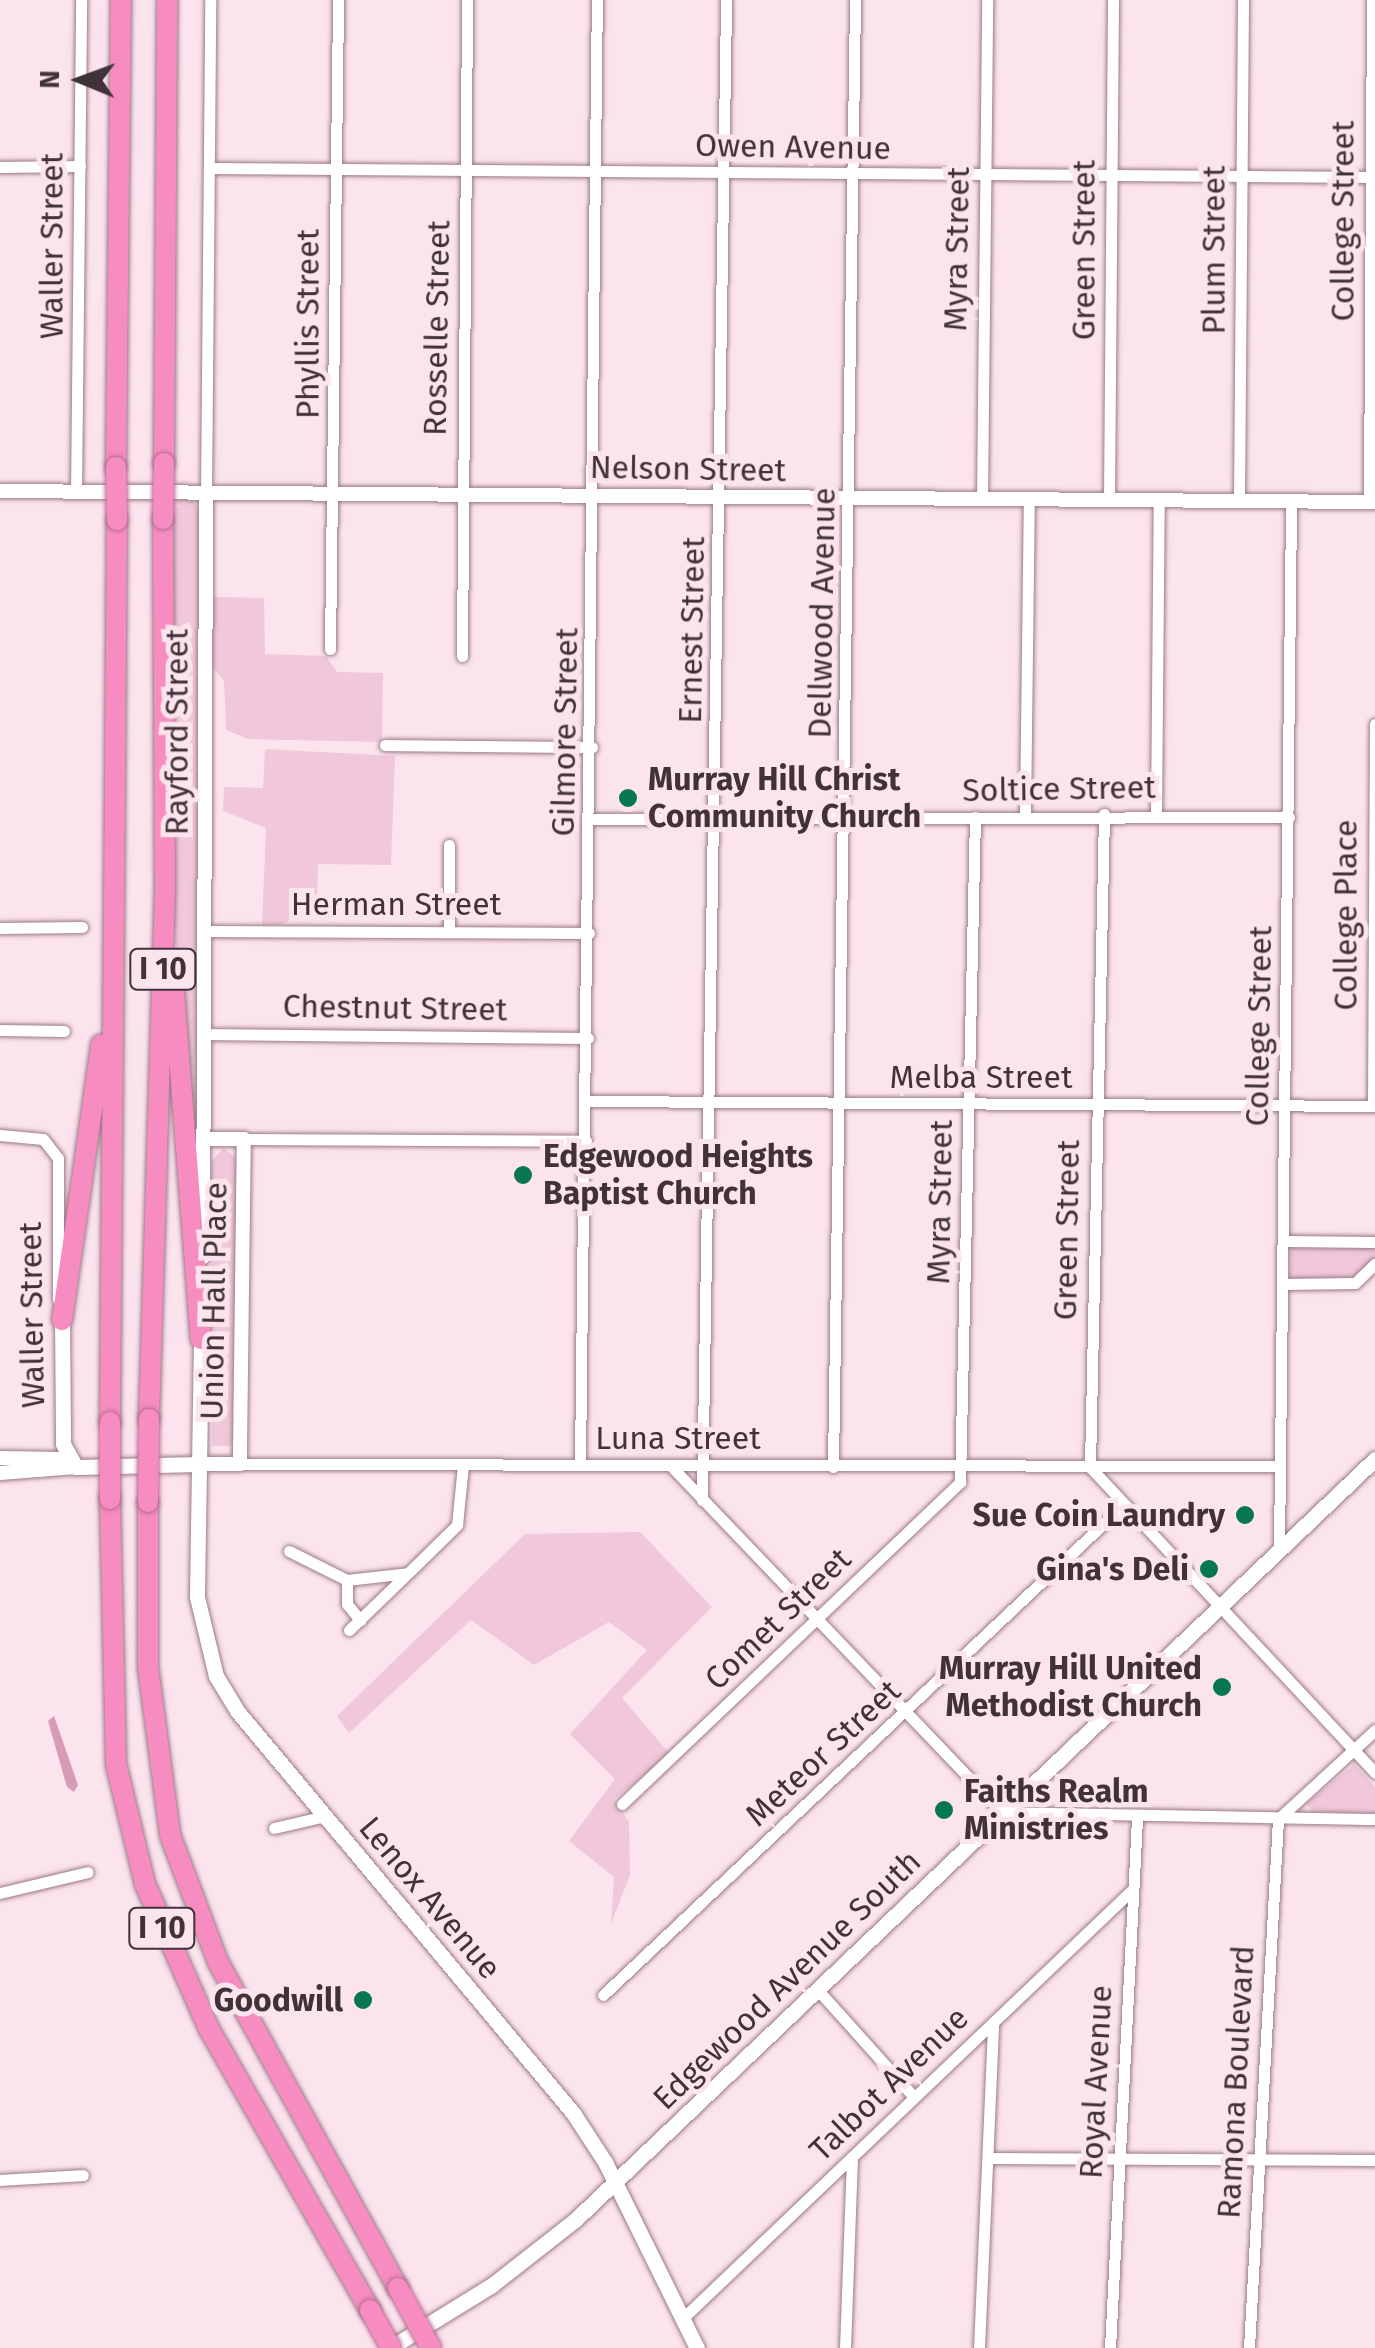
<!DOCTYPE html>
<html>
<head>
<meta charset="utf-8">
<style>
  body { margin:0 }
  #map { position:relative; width:1375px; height:2348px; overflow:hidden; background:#fbe4ed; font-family:"Fira Sans",sans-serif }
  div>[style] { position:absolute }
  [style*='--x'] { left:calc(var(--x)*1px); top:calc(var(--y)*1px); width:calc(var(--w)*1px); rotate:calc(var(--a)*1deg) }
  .green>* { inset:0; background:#f0c8d9 }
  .water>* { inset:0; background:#d89bb7 }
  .roads { filter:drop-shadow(0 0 2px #9b7988) drop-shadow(0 0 2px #9b7988) }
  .minor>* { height:11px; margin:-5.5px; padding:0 5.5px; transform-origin:5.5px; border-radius:5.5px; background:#fff }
  .tertiary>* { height:14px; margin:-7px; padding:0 7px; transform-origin:7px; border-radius:7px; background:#fff }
  .secondary>* { height:15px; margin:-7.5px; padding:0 7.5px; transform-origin:7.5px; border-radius:7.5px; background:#fff }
  .motorway>* { height:20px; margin:-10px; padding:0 10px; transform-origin:10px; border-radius:10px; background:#f68cbf }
  .bridges { filter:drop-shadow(0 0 2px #b66c90) drop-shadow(0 0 2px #b66c90) }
  .motorway-bridge>* { height:20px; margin:-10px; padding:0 10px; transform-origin:10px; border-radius:10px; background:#f68cbf }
  .dots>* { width:28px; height:28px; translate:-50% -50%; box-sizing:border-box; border:5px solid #fbe4ed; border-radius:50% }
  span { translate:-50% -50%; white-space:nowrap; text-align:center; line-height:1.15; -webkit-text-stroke:10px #fbe4ed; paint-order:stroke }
  .shield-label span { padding:2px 8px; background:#fbe4ed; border:2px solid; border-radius:8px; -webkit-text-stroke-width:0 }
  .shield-label { font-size:30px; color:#403238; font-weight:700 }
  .street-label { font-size:32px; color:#403238 }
  .poi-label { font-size:32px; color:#403238; font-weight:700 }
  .left { translate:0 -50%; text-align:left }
  .right { translate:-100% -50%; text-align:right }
  .north { position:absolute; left:30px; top:30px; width:100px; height:100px; -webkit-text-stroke:8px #fbe4ed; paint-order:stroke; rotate:271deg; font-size:28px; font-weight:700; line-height:40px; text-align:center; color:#403238 }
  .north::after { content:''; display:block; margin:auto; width:35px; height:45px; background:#403238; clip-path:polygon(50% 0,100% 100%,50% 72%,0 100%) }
</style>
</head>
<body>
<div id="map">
  <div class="green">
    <div style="clip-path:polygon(169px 498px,190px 499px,200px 509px,198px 1223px,170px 877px,169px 507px,183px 506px,169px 505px)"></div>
    <div style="clip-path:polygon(211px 597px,264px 598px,265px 654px,326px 656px,337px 672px,383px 673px,382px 742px,248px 739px,226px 730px,224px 680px,211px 666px)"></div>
    <div style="clip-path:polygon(265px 749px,395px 756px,391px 865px,318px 864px,317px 905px,282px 924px,262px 925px,266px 828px,223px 811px,224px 787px,263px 788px)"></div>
    <div style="clip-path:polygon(224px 1148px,237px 1159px,233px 1440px,230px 1446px,212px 1446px,211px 1162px)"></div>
    <div style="clip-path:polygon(1290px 1246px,1375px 1247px,1375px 1258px,1356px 1279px,1290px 1278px)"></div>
    <div style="clip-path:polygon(640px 1532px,712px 1607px,622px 1698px,670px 1754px,614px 1799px,629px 1822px,630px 1875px,611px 1924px,614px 1877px,569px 1841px,615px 1779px,570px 1734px,647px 1650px,609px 1622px,534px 1665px,471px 1620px,349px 1733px,337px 1716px,525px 1534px)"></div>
    <div style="clip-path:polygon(1354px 1764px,1375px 1787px,1375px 1813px,1314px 1812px,1306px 1804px)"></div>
  </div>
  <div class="water">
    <div style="clip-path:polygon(54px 1716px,78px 1785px,74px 1792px,67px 1787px,48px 1721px)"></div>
  </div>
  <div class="roads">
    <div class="minor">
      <div style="--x:0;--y:167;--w:80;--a:-0.7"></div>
      <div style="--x:210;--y:168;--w:1165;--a:0.44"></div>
      <div style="--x:76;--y:492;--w:492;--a:-89.4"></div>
      <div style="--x:206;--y:494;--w:494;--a:-89.5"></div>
      <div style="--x:982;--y:499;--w:499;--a:-89.4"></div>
      <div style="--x:1109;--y:500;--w:500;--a:-89.54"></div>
      <div style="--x:1239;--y:501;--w:501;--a:-89.54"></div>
      <div style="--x:1369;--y:502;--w:502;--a:-89.66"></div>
      <div style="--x:330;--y:649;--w:649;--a:-89.29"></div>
      <div style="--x:462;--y:656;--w:656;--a:-89.56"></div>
      <div style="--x:385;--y:745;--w:207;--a:0.6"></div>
      <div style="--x:1025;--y:814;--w:314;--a:-89.3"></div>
      <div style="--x:1104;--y:814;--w:653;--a:91.23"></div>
      <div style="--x:1090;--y:1467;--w:418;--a:47"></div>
      <div style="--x:1156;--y:814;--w:313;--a:-89.5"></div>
      <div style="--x:591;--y:819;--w:698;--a:-0.16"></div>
      <div style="--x:449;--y:845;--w:87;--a:90"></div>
      <div style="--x:0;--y:928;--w:82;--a:-0.7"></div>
      <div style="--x:202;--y:931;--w:387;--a:0.3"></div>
      <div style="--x:0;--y:1030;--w:64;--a:0.9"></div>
      <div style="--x:202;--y:1034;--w:386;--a:0.6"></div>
      <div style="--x:587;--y:1101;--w:788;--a:0.36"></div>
      <div style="--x:1373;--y:1106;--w:382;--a:-89.7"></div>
      <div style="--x:0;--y:1135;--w:43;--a:5.3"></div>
      <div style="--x:43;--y:1139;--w:24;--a:52"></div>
      <div style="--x:58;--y:1158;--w:141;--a:90"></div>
      <div style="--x:244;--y:1139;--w:342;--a:0.3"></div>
      <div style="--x:1285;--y:1241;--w:90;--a:0.6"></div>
      <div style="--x:1284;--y:1284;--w:71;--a:-0.8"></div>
      <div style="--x:1355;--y:1283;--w:28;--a:-44"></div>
      <div style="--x:240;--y:1464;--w:1040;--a:0.11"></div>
      <div style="--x:580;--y:1465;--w:1465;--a:-89.34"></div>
      <div style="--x:670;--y:1465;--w:480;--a:46.3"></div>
      <div style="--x:1002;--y:1812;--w:373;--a:1.1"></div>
      <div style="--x:833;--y:1467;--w:1467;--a:-89.14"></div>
      <div style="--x:702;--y:1500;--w:1500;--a:-89.08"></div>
      <div style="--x:1279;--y:1550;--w:1048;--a:-89.34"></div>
      <div style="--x:289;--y:1551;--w:65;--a:26.6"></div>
      <div style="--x:347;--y:1580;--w:61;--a:-6.5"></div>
      <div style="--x:408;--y:1573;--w:69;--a:-44.4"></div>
      <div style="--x:457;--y:1525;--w:60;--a:-84.3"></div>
      <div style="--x:347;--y:1580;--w:24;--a:90"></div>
      <div style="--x:347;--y:1604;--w:21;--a:51"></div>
      <div style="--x:349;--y:1630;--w:78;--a:-44"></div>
      <div style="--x:622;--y:1804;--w:467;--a:-43.6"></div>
      <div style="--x:960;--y:1482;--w:665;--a:-88.71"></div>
      <div style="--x:274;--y:1828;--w:52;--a:-13.2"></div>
      <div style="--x:0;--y:1893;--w:90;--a:-13.4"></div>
      <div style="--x:817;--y:1989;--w:145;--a:48.1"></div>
      <div style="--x:603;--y:1995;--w:712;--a:-43.29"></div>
      <div style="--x:988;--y:2158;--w:387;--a:0.3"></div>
      <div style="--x:0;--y:2180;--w:83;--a:-3.4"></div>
      <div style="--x:683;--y:2318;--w:622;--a:-43.63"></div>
      <div style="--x:845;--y:2348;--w:191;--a:-87.9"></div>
      <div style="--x:979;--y:2348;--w:326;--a:-87.5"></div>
      <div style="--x:1110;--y:2348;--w:530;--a:-87.08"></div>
      <div style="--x:1249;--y:2348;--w:530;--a:-86.86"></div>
      <div style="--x:1278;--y:1819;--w:132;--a:-42.5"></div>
    </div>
    <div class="tertiary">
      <div style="--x:0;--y:491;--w:1375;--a:0.46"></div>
      <div style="--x:203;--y:1257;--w:763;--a:-89.77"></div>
      <div style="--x:0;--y:1458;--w:61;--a:0.9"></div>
      <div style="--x:61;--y:1459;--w:16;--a:27"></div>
      <div style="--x:200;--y:1464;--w:40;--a:0"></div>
      <div style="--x:240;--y:1464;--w:13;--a:-90"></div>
      <div style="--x:240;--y:1451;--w:312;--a:-89.3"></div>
      <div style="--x:244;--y:1139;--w:38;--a:180"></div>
      <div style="--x:0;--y:1473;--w:76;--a:-4.5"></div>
    </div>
    <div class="secondary">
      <div style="--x:62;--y:1320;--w:124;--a:89.5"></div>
      <div style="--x:63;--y:1444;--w:26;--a:61"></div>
      <div style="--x:76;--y:1467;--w:124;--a:-1.4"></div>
      <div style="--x:201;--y:1339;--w:258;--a:90.9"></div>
      <div style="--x:197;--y:1597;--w:81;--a:76.5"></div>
      <div style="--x:216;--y:1676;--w:42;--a:58.6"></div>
      <div style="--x:238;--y:1712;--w:523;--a:50.12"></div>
      <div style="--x:573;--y:2113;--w:59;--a:56.9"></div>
      <div style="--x:605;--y:2162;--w:208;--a:63.7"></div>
      <div style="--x:390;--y:2348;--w:120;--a:-31.7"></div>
      <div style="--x:492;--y:2285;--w:105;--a:-38.1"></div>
      <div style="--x:575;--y:2220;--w:1104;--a:-43.57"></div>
    </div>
    <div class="motorway">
      <div style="--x:164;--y:463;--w:463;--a:-89.6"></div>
      <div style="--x:116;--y:467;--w:467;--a:-89.4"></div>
      <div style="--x:173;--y:978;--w:362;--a:85.6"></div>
      <div style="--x:62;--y:1320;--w:278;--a:-81.9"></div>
      <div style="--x:149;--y:1419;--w:529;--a:-88.27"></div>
      <div style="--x:165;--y:890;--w:371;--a:-90.3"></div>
      <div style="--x:110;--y:1422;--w:902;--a:-89.56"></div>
      <div style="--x:110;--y:1499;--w:265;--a:88.7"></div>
      <div style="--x:116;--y:1764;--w:123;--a:76.4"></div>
      <div style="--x:145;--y:1884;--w:158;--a:66.2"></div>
      <div style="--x:209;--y:2029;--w:324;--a:60.2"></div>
      <div style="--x:148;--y:1502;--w:165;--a:90"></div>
      <div style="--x:148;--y:1667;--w:169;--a:82.5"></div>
      <div style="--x:170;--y:1835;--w:136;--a:69.3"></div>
      <div style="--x:218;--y:1962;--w:372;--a:61.1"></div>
    </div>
  </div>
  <div class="bridges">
    <div class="motorway-bridge">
      <div style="--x:116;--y:467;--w:53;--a:88.9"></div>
      <div style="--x:163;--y:519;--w:56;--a:-89"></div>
      <div style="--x:110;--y:1499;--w:77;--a:-90"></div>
      <div style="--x:148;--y:1502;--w:83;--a:-89.3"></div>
      <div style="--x:398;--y:2288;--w:68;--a:61.2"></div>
      <div style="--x:370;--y:2310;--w:43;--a:61.1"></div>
    </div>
  </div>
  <div class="dots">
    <div style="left:628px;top:798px;background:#067752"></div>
    <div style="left:523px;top:1175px;background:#067752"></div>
    <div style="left:1245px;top:1515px;background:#067752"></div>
    <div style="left:1209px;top:1569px;background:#067752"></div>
    <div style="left:1222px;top:1687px;background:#067752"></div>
    <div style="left:944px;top:1810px;background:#067752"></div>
    <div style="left:363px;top:2000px;background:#067752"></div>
  </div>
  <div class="shield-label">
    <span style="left:163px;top:969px">I 10</span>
    <span style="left:162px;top:1928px">I 10</span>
  </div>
  <div class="street-label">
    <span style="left:793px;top:147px;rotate:1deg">Owen Avenue</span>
    <span style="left:1343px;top:221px;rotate:-90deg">College Street</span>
    <span style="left:52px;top:246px;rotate:-90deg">Waller Street</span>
    <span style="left:957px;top:249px;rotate:-89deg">Myra Street</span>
    <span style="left:1084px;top:250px;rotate:-90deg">Green Street</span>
    <span style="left:1214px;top:250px;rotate:-90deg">Plum Street</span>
    <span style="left:308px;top:324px;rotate:-90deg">Phyllis Street</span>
    <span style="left:437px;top:328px;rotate:-89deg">Rosselle Street</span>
    <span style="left:688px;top:469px;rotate:1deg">Nelson Street</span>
    <span style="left:822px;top:613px;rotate:-89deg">Dellwood Avenue</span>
    <span style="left:692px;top:630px;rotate:-89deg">Ernest Street</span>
    <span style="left:177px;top:732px;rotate:-90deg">Rayford Street</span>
    <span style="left:565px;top:732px;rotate:-89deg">Gilmore Street</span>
    <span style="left:1059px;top:789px;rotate:-1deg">Soltice Street</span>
    <span style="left:396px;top:904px">Herman Street</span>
    <span style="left:1346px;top:915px;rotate:-90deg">College Place</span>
    <span style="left:395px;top:1008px;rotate:1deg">Chestnut Street</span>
    <span style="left:1259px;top:1026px;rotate:-89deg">College Street</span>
    <span style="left:981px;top:1077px">Melba Street</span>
    <span style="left:940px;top:1202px;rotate:-89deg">Myra Street</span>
    <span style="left:1067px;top:1230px;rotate:-89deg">Green Street</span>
    <span style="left:214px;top:1301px;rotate:-89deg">Union Hall Place</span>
    <span style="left:32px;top:1315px;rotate:-91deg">Waller Street</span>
    <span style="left:678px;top:1438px">Luna Street</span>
    <span style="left:778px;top:1619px;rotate:-44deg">Comet Street</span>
    <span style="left:823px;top:1753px;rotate:-43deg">Meteor Street</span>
    <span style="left:430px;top:1898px;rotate:50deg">Lenox Avenue</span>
    <span style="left:787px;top:1980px;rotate:-44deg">Edgewood Avenue South</span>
    <span style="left:1096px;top:2082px;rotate:-87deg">Royal Avenue</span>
    <span style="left:1236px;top:2082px;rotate:-87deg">Ramona Boulevard</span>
    <span style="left:889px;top:2084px;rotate:-44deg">Talbot Avenue</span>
  </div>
  <div class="poi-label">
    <span class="left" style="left:648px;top:798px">Murray Hill Christ<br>Community Church</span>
    <span class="left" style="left:543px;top:1175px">Edgewood Heights<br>Baptist Church</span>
    <span class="right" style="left:1225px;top:1515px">Sue Coin Laundry</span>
    <span class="right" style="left:1189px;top:1569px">Gina's Deli</span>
    <span class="right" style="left:1202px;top:1687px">Murray Hill United<br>Methodist Church</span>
    <span class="left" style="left:964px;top:1810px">Faiths Realm<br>Ministries</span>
    <span class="right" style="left:343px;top:2000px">Goodwill</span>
  </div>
  <div class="north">N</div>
</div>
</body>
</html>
